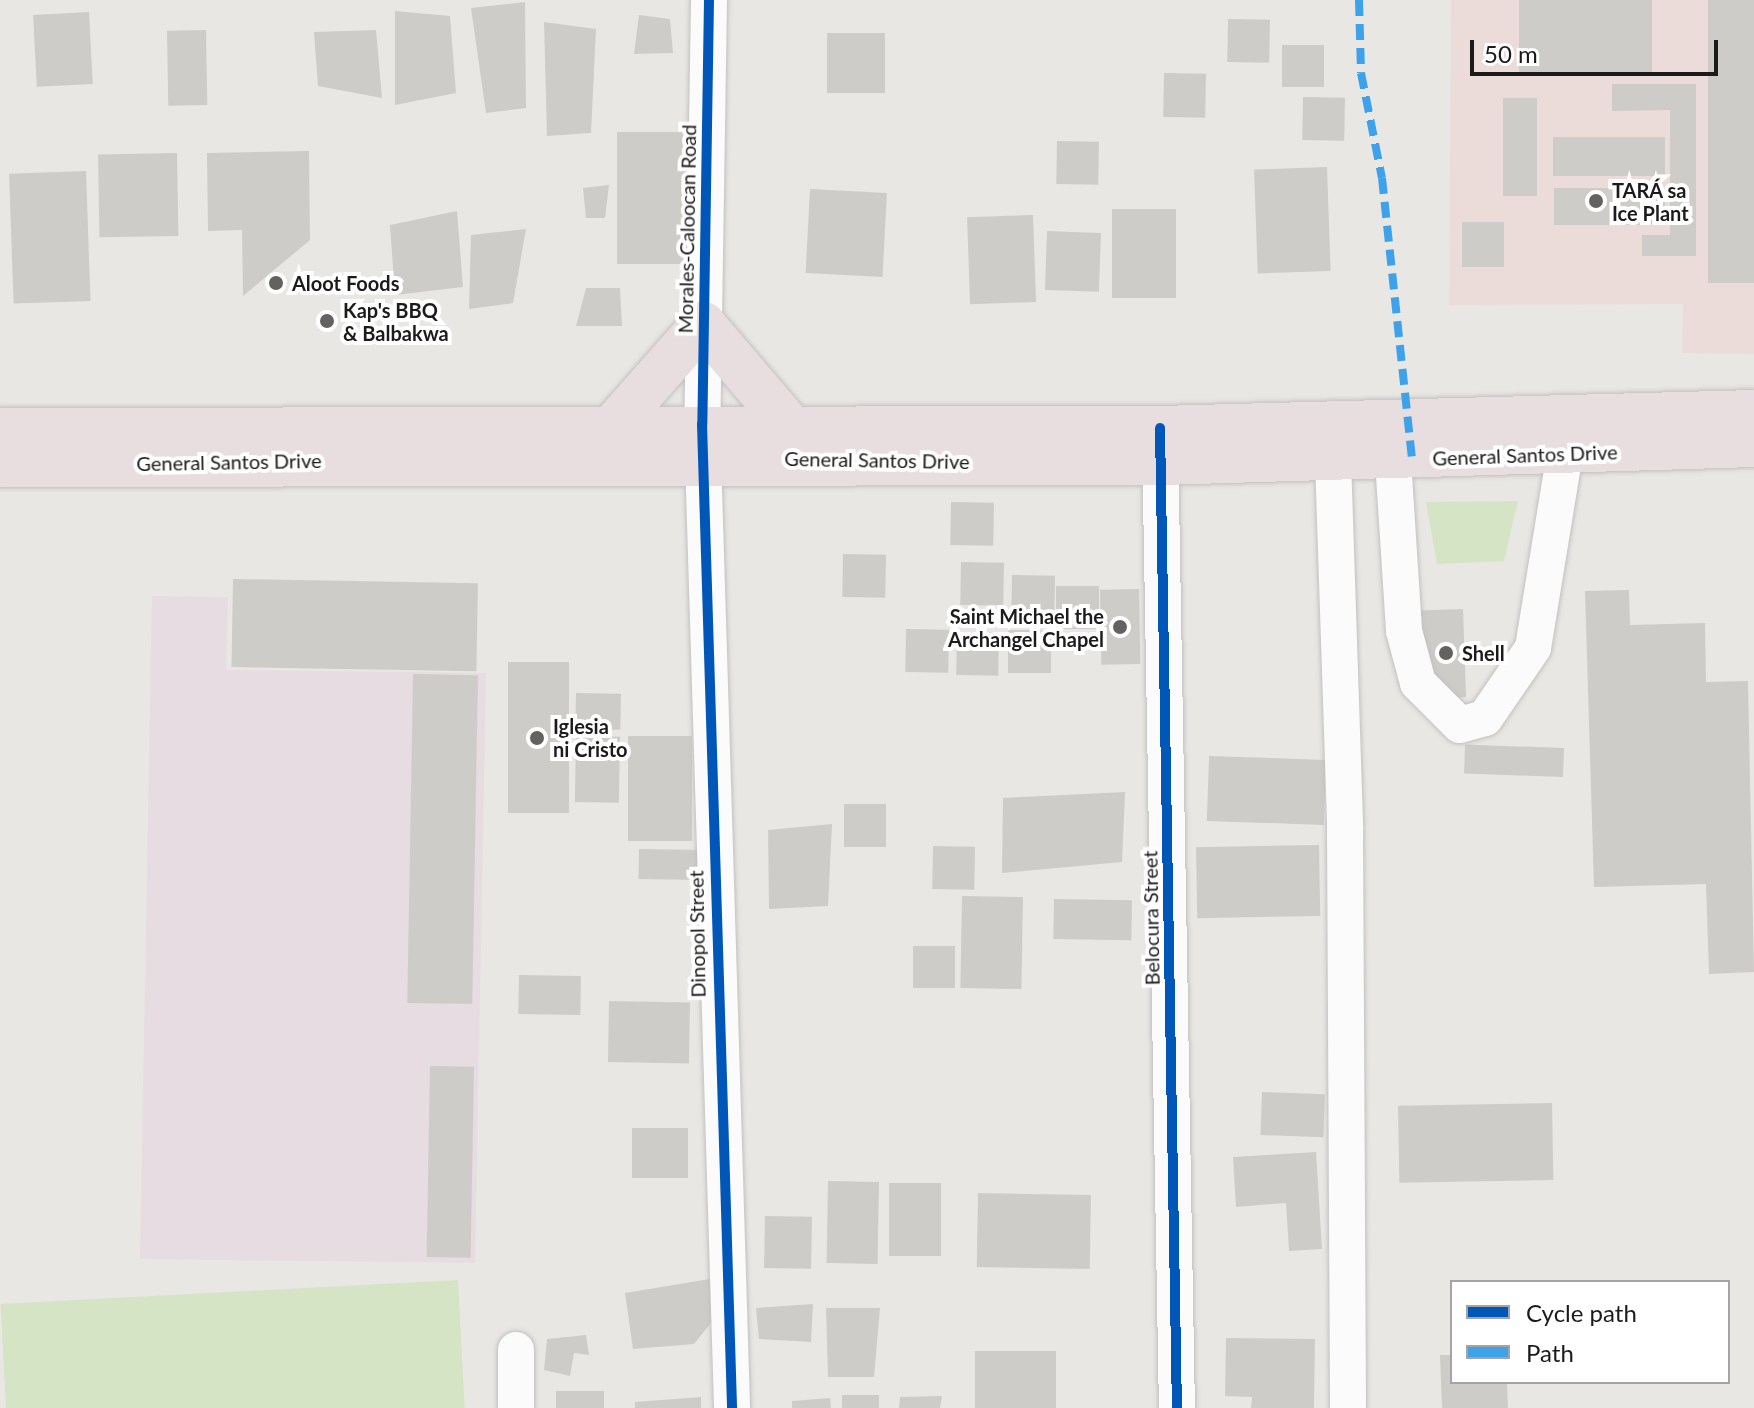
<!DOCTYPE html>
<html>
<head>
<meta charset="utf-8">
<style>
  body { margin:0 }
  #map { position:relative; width:1754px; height:1408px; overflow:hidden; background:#e9e7e4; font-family:Lato,sans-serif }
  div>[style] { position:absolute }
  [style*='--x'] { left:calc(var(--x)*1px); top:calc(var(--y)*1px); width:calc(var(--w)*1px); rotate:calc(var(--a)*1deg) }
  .commercial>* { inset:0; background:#ebdcda }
  .industrial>* { inset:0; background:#e6dce2 }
  .grass>* { inset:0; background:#d4e4c4; transform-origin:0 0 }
  .building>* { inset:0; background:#ceccc8; transform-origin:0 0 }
  .roads { filter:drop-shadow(0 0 2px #c2c1c0) drop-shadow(0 0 2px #c2c1c0) }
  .minor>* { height:36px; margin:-18px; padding:0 18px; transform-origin:18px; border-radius:18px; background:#fcfbfb }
  .highway>* { height:44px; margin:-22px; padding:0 22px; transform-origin:22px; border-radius:22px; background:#e8dedf }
  .quiet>* { height:8px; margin-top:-4px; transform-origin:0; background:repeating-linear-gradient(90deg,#3da2ea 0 16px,transparent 0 24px) }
  .cycleway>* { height:10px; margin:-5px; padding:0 5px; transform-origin:5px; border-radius:5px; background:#0057b8 }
  .dots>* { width:22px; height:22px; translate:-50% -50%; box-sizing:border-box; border:4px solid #fff; border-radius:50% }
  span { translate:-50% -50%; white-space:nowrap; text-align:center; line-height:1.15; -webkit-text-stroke:8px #fff; paint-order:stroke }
  .poi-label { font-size:20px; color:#1b1b1b; font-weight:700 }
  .left { translate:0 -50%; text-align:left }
  .right { translate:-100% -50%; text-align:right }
  .street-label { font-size:20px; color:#1b1b1b }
  .legend { position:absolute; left:1450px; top:1280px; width:280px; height:104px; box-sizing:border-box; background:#fff; border:2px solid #a4a4a4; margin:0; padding:10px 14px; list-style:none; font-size:24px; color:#1b1b1b }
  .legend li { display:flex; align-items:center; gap:16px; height:40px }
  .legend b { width:40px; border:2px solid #a4a4a4 }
  .scale { position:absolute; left:1470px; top:40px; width:248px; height:36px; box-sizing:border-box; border:4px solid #1b1b1b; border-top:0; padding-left:10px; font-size:24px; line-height:28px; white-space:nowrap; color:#1b1b1b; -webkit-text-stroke:6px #fff; paint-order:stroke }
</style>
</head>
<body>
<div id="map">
  <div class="commercial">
    <div style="clip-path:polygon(1451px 0,1754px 0,1754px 354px,1682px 353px,1683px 304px,1449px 305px)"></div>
  </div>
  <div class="industrial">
    <div style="clip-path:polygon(152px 596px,228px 597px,226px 670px,486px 673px,475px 1263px,140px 1259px)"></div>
  </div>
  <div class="grass">
    <div style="clip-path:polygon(1518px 501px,1504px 561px,1437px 564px,1426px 502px)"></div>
    <div style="left:458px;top:1280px;width:128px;height:458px;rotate:87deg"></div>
  </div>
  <div class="building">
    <div style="left:1519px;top:0;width:133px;height:74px"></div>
    <div style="left:1708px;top:0;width:46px;height:283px"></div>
    <div style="clip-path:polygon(525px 2px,526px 108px,486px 113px,471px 8px)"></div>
    <div style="clip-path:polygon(395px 11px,450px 16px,456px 93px,395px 105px)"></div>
    <div style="left:89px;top:12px;width:72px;height:56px;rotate:87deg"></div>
    <div style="clip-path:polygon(639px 15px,670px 19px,673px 53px,634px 54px)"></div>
    <div style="left:1228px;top:19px;width:42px;height:43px;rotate:1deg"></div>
    <div style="clip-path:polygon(544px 22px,596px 29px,591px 133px,547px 136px)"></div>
    <div style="left:206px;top:30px;width:75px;height:39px;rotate:89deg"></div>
    <div style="clip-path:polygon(376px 30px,382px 98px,318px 86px,314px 32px)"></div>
    <div style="left:827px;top:33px;width:58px;height:60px"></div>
    <div style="left:1282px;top:45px;width:42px;height:42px"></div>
    <div style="left:1164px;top:73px;width:42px;height:44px;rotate:1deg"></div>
    <div style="clip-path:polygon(1612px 84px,1696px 84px,1696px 256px,1642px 256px,1642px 235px,1670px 235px,1670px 110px,1612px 111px)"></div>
    <div style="left:1303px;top:97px;width:42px;height:43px;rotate:1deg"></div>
    <div style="left:1503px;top:98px;width:34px;height:98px"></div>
    <div style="left:617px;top:132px;width:72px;height:132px"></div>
    <div style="left:1553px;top:137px;width:112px;height:39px"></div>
    <div style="left:1057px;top:141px;width:42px;height:43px;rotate:1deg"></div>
    <div style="clip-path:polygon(309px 151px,310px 240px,243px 296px,242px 230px,208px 231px,207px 153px)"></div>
    <div style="left:177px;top:153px;width:83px;height:79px;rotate:89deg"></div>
    <div style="left:1327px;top:167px;width:104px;height:73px;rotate:88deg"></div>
    <div style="left:86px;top:171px;width:130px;height:77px;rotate:88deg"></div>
    <div style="clip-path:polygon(609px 185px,605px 218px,586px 218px,583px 188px)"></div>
    <div style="left:1554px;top:188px;width:111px;height:37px"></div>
    <div style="left:810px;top:189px;width:77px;height:84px;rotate:3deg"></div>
    <div style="left:1112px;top:209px;width:64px;height:89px"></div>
    <div style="clip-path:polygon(457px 211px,463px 287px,395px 295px,390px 225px)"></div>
    <div style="left:1033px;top:215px;width:87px;height:66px;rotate:88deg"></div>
    <div style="left:1504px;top:222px;width:45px;height:42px;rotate:90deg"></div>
    <div style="clip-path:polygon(526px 229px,513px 303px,469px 309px,471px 235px)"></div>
    <div style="left:1047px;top:231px;width:54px;height:59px;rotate:2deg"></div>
    <div style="clip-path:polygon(586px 288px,620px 288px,622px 326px,576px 326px)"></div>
    <div style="left:951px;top:502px;width:43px;height:43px;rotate:1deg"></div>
    <div style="left:843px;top:554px;width:43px;height:43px;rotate:1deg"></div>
    <div style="left:961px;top:562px;width:43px;height:43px;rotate:1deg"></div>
    <div style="left:1012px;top:575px;width:43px;height:43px;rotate:1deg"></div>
    <div style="left:233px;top:579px;width:245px;height:88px;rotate:1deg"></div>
    <div style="left:1056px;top:586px;width:43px;height:43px"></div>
    <div style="left:1139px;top:589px;width:75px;height:39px;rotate:89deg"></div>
    <div style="clip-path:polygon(1629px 590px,1630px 625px,1705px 623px,1706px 682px,1748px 681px,1754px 972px,1709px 974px,1706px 884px,1594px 887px,1585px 591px)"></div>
    <div style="left:1463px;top:609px;width:88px;height:51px;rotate:88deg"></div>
    <div style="left:906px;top:629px;width:43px;height:43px;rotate:1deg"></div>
    <div style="left:1008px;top:630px;width:43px;height:43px"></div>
    <div style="left:957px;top:632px;width:42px;height:43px;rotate:1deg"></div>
    <div style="left:508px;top:662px;width:61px;height:151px"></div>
    <div style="left:413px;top:674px;width:65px;height:329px;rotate:1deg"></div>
    <div style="left:576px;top:693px;width:45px;height:36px;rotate:1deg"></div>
    <div style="left:576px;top:736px;width:44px;height:66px;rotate:1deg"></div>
    <div style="left:628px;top:736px;width:64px;height:105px"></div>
    <div style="left:1564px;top:748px;width:29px;height:99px;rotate:92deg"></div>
    <div style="left:1326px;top:760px;width:65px;height:117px;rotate:92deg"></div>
    <div style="clip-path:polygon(1125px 792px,1122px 862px,1002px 873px,1003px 798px)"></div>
    <div style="left:844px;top:804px;width:42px;height:43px"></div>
    <div style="clip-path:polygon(832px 824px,828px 906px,769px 909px,768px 830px)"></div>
    <div style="left:1319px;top:845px;width:71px;height:123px;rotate:89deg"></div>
    <div style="left:933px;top:846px;width:42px;height:43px;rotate:1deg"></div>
    <div style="left:639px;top:849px;width:61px;height:30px;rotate:1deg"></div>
    <div style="left:1023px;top:897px;width:92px;height:61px;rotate:91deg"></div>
    <div style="left:1054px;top:899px;width:78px;height:40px;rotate:1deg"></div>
    <div style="left:913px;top:946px;width:42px;height:42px"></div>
    <div style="left:519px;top:975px;width:62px;height:39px;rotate:1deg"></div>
    <div style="left:609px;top:1001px;width:81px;height:61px;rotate:1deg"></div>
    <div style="left:430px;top:1066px;width:44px;height:191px;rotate:1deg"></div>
    <div style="left:1262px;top:1092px;width:63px;height:43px;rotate:2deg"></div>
    <div style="left:1552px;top:1103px;width:77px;height:154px;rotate:89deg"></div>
    <div style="left:632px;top:1128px;width:56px;height:50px"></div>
    <div style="clip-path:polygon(1316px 1152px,1322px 1249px,1289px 1251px,1286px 1203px,1236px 1207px,1233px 1157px)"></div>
    <div style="left:828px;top:1181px;width:51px;height:82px;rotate:1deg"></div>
    <div style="left:889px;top:1183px;width:52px;height:73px"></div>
    <div style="left:978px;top:1193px;width:113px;height:74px;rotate:1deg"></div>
    <div style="left:765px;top:1216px;width:47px;height:52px;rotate:1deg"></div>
    <div style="clip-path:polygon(710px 1279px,715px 1318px,694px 1344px,633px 1349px,625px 1293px)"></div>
    <div style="clip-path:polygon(813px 1304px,811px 1342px,759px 1339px,756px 1308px)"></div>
    <div style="clip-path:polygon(826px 1308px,880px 1308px,874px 1377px,828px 1377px)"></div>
    <div style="clip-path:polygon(586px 1335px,589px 1355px,574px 1353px,570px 1376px,544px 1370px,547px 1339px)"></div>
    <div style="clip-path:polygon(1226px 1338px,1315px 1339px,1314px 1408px,1251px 1408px,1252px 1397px,1225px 1396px)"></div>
    <div style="left:975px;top:1351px;width:81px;height:57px"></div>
    <div style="clip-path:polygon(1440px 1355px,1452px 1355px,1452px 1382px,1507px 1382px,1508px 1408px,1442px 1408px)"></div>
    <div style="left:556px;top:1391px;width:48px;height:17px"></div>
    <div style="left:842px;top:1395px;width:37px;height:13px"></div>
    <div style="clip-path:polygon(942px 1396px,940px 1408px,899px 1408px,900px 1397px)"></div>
    <div style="clip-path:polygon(701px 1397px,701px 1408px,635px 1408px,635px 1402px)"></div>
    <div style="clip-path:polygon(830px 1398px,831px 1408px,792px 1408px,792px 1401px)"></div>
  </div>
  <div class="roads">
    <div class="minor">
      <div style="--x:709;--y:0;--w:424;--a:90.9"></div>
      <div style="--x:702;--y:424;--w:984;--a:88.25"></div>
      <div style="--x:1160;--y:438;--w:970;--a:89"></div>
      <div style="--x:1333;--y:460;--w:369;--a:88.1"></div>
      <div style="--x:1345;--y:829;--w:579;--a:89.7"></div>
      <div style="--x:1393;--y:460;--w:171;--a:86.3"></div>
      <div style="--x:1404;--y:631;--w:54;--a:74.9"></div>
      <div style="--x:1418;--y:683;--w:59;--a:45"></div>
      <div style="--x:1460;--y:725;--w:26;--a:-16"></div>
      <div style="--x:1485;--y:718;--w:85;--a:-55.6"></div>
      <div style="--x:1533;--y:648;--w:198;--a:-80.7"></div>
      <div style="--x:516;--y:1350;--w:58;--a:90"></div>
    </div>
    <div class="highway">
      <div style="--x:614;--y:425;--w:135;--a:-48.6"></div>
      <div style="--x:703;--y:324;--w:133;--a:49.6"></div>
      <div style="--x:0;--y:430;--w:1160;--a:-0.1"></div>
      <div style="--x:1160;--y:428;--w:594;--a:-1.54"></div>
      <div style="--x:0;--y:465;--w:1161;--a:-0.1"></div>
      <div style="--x:1161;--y:463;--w:593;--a:-1.74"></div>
    </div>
  </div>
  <div class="quiet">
    <div style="--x:1359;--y:0;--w:73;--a:88.4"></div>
    <div style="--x:1361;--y:73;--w:107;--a:78.7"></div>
    <div style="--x:1382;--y:178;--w:283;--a:83.9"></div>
  </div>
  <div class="cycleway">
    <div style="--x:709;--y:0;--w:424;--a:90.9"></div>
    <div style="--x:702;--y:424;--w:984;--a:88.25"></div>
    <div style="--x:1160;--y:428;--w:980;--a:89.01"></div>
  </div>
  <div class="dots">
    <div style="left:1596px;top:201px;background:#636261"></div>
    <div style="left:276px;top:283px;background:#636261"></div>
    <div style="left:327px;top:321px;background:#636261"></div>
    <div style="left:1120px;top:627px;background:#636261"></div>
    <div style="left:1446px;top:653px;background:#636261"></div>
    <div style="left:537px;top:738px;background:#636261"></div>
  </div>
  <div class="poi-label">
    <span class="left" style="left:1612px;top:202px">TARÁ sa<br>Ice Plant</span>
    <span class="left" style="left:292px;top:283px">Aloot Foods</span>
    <span class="left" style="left:343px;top:322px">Kap's BBQ<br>&amp; Balbakwa</span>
    <span class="right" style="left:1104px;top:628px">Saint Michael the<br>Archangel Chapel</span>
    <span class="left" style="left:1462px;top:653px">Shell</span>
    <span class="left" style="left:553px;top:738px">Iglesia<br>ni Cristo</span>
  </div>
  <div class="street-label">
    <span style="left:687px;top:229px;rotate:-89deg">Morales-Caloocan Road</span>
    <span style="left:1525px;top:455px;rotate:-2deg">General Santos Drive</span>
    <span style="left:877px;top:460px;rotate:1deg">General Santos Drive</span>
    <span style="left:229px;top:462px;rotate:-1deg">General Santos Drive</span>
    <span style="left:1151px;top:918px;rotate:-91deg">Belocura Street</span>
    <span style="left:697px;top:934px;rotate:-91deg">Dinopol Street</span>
  </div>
  <ul class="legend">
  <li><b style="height:10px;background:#0057b8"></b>Cycle path</li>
  <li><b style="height:10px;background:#3da2ea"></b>Path</li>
  </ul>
  <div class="scale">50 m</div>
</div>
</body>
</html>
